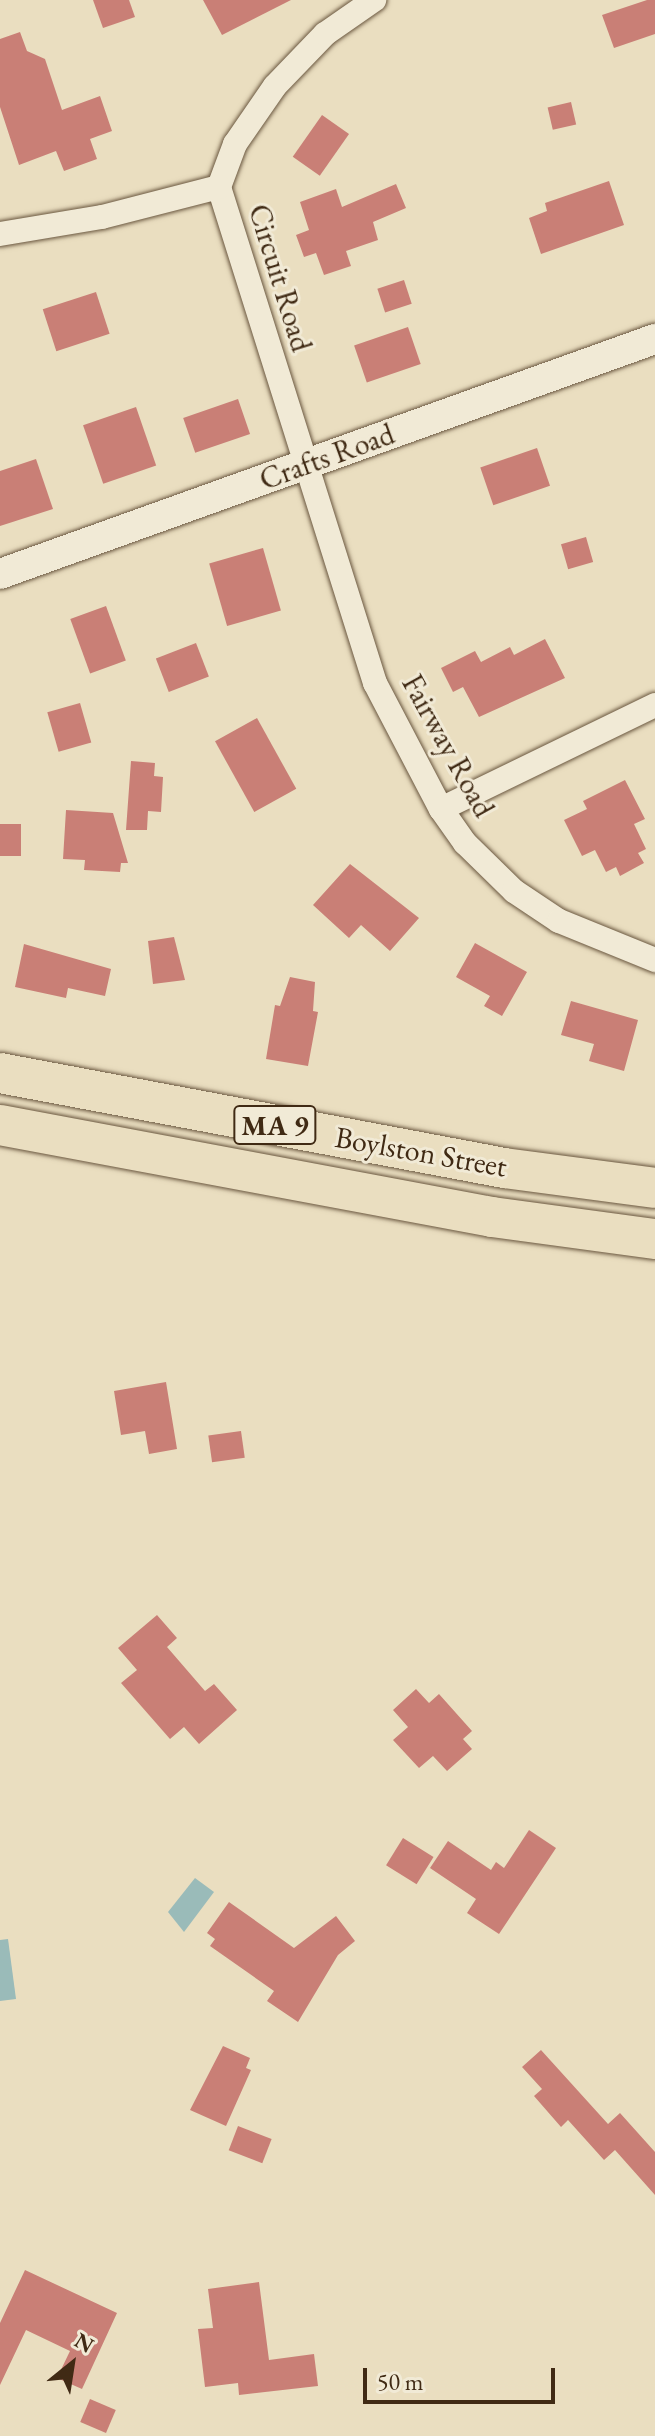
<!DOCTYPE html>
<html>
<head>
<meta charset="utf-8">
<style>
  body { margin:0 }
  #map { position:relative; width:655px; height:2436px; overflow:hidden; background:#eadec0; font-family:"EB Garamond",serif }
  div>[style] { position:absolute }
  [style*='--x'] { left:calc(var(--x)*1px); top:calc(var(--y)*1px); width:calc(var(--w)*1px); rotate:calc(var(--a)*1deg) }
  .water>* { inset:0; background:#9abbb9 }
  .building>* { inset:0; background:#c97f76; transform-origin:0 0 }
  .roads { filter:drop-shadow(0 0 2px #6a573f) drop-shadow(0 0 2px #6a573f) }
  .minor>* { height:24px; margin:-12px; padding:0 12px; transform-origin:12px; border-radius:12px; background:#f1ead6 }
  .tertiary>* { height:30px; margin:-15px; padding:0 15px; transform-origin:15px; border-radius:15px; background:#f1ead6 }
  .trunk>* { height:40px; margin:-20px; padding:0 20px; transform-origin:20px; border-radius:20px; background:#eadec0 }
  span { translate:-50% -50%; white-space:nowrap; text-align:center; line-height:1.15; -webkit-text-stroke:6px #f1ead6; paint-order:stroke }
  .shield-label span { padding:2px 6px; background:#f1ead6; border:2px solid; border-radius:6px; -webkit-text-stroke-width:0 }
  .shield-label { font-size:28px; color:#402a14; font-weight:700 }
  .street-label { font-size:30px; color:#402a14 }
  .north { position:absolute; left:32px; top:2324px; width:80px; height:80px; -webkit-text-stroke:6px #f1ead6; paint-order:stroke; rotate:30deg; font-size:22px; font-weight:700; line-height:32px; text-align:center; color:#402a14 }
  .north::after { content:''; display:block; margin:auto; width:28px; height:36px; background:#402a14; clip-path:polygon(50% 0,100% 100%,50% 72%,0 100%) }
  .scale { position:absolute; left:363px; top:2368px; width:192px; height:36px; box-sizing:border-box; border:4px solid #402a14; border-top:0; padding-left:10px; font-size:24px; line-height:28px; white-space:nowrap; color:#402a14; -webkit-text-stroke:6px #f1ead6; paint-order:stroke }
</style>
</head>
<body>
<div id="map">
  <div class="water">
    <div style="clip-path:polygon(195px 1878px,214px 1892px,184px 1932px,168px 1912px)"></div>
    <div style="clip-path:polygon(8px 1939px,16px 1999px,0 2001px,0 1940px)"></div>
  </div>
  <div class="building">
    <div style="clip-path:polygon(93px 0,129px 0,135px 17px,103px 28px)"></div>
    <div style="clip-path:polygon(203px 0,291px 0,222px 35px)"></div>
    <div style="clip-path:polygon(647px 0,655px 0,655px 34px,614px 48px,602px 15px)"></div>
    <div style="clip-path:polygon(20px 32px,27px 51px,45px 59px,62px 110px,100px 96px,112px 131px,90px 139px,97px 159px,64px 171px,56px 151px,19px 165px,0 107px,0 39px)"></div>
    <div style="left:571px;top:102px;width:23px;height:24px;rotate:77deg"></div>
    <div style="left:322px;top:115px;width:33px;height:51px;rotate:35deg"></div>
    <div style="clip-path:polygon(609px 181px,624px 225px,541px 254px,529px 218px,547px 211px,545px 203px)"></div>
    <div style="clip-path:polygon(396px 184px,406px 208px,373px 222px,378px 240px,346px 251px,351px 266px,324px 275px,316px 253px,304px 257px,296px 235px,309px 230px,300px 202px,336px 189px,342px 207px)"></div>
    <div style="left:404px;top:280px;width:25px;height:28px;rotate:72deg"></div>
    <div style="left:96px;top:292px;width:44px;height:56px;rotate:72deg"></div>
    <div style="left:408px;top:327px;width:39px;height:57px;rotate:71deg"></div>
    <div style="left:238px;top:399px;width:37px;height:58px;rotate:71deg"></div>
    <div style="left:136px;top:407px;width:62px;height:56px;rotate:71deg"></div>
    <div style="left:537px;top:448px;width:40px;height:60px;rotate:71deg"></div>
    <div style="clip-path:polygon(36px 459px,53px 509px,0 526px,0 471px)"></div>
    <div style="left:586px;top:537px;width:26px;height:26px;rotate:74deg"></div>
    <div style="left:263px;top:548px;width:65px;height:56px;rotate:74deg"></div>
    <div style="left:106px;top:606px;width:58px;height:38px;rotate:70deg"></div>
    <div style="clip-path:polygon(545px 639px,565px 678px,479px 717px,463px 687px,453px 692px,441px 668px,475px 651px,481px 662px,510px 647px,514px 655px)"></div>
    <div style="left:196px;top:643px;width:36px;height:43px;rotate:69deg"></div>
    <div style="left:80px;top:703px;width:41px;height:34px;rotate:74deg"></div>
    <div style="left:257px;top:718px;width:81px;height:48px;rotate:61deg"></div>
    <div style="clip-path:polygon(131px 761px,155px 763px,154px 776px,163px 777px,161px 812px,148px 811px,147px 830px,126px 830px)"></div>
    <div style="clip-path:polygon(625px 780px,645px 819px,634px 824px,646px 849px,638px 853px,644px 863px,620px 876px,616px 867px,606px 872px,595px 850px,582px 856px,564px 820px,587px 809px,583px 801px)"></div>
    <div style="clip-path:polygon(66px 810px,113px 813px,128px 863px,121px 863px,120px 872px,84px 870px,85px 860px,63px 859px)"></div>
    <div style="left:0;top:824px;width:21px;height:32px"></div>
    <div style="clip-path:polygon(350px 864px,419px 918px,390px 951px,361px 925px,349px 938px,313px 905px)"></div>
    <div style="clip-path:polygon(174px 937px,185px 980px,153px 984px,148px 941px)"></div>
    <div style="clip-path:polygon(475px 943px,527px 972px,502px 1016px,484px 1006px,490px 996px,456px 977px)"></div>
    <div style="clip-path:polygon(24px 944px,111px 969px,105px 996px,68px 988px,66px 998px,15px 987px)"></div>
    <div style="clip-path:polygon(290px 977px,315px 982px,313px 1011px,318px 1012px,308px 1066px,266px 1059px,275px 1005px,280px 1006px)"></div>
    <div style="clip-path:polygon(571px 1001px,638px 1020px,624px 1071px,589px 1061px,594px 1044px,561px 1035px)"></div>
    <div style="clip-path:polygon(166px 1382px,177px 1449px,149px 1454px,145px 1431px,121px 1435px,114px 1391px)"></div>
    <div style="left:241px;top:1431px;width:27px;height:33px;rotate:82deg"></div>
    <div style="clip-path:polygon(157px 1615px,177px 1638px,167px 1647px,205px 1691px,214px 1684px,237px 1710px,199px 1744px,184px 1727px,170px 1739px,121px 1683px,137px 1670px,118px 1648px)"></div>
    <div style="clip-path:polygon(416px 1689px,429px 1703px,439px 1694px,472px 1731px,463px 1739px,472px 1749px,447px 1771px,433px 1756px,419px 1768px,393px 1740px,408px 1727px,393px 1710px)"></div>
    <div style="clip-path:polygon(529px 1830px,556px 1848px,499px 1934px,467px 1913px,476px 1899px,430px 1868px,448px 1841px,491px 1870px,496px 1862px,504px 1868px)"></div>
    <div style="left:403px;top:1838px;width:36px;height:32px;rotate:32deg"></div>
    <div style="clip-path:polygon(229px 1902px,294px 1948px,336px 1916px,355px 1941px,338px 1955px,298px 2022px,267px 2001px,274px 1991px,210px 1946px,215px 1939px,207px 1933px)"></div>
    <div style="clip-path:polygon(223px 2046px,250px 2058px,246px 2068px,251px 2070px,226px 2126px,190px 2110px)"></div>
    <div style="clip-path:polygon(541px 2050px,608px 2124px,620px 2113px,655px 2152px,655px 2195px,615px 2150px,604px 2160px,568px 2120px,561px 2127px,534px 2096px,542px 2089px,522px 2067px)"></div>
    <div style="left:238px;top:2126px;width:36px;height:26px;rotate:21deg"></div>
    <div style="clip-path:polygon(25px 2270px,117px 2313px,82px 2389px,57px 2378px,70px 2351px,26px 2330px,0 2385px,0 2323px)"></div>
    <div style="clip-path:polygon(259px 2282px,269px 2360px,314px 2354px,318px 2386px,239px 2395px,238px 2383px,205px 2387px,198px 2329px,213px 2328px,208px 2289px)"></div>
    <div style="left:90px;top:2399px;width:28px;height:25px;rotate:23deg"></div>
  </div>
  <div class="roads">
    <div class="minor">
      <div style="--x:219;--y:187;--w:520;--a:72.54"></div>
      <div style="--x:375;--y:683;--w:142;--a:62.4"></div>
      <div style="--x:441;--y:809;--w:42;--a:54.8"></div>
      <div style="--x:465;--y:843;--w:69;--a:44.4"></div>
      <div style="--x:514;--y:891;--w:54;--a:33.7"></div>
      <div style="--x:559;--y:921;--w:104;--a:22.1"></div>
      <div style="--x:219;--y:187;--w:46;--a:-69.6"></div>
      <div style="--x:235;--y:144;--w:70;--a:-55.4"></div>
      <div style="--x:275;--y:86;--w:72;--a:-46.1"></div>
      <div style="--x:325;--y:34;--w:60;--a:-34.8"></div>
      <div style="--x:0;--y:234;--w:103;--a:-9.5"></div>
      <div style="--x:102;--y:217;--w:121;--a:-14.4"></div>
      <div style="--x:441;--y:809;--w:238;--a:-25.9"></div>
    </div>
    <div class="tertiary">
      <div style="--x:0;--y:574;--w:696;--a:-19.74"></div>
    </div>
    <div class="trunk">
      <div style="--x:0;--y:1073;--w:513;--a:10.67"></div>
      <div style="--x:504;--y:1168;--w:152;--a:7.5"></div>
      <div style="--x:0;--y:1125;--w:501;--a:10.59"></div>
      <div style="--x:492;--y:1217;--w:164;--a:7.7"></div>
    </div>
  </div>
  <div class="shield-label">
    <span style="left:275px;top:1125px">MA 9</span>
  </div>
  <div class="street-label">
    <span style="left:280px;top:278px;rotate:73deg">Circuit Road</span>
    <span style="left:327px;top:457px;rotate:-20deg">Crafts Road</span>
    <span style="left:448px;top:746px;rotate:61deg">Fairway Road</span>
    <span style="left:421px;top:1152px;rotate:10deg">Boylston Street</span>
  </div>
  <div class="north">N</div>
  <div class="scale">50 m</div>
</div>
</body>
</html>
